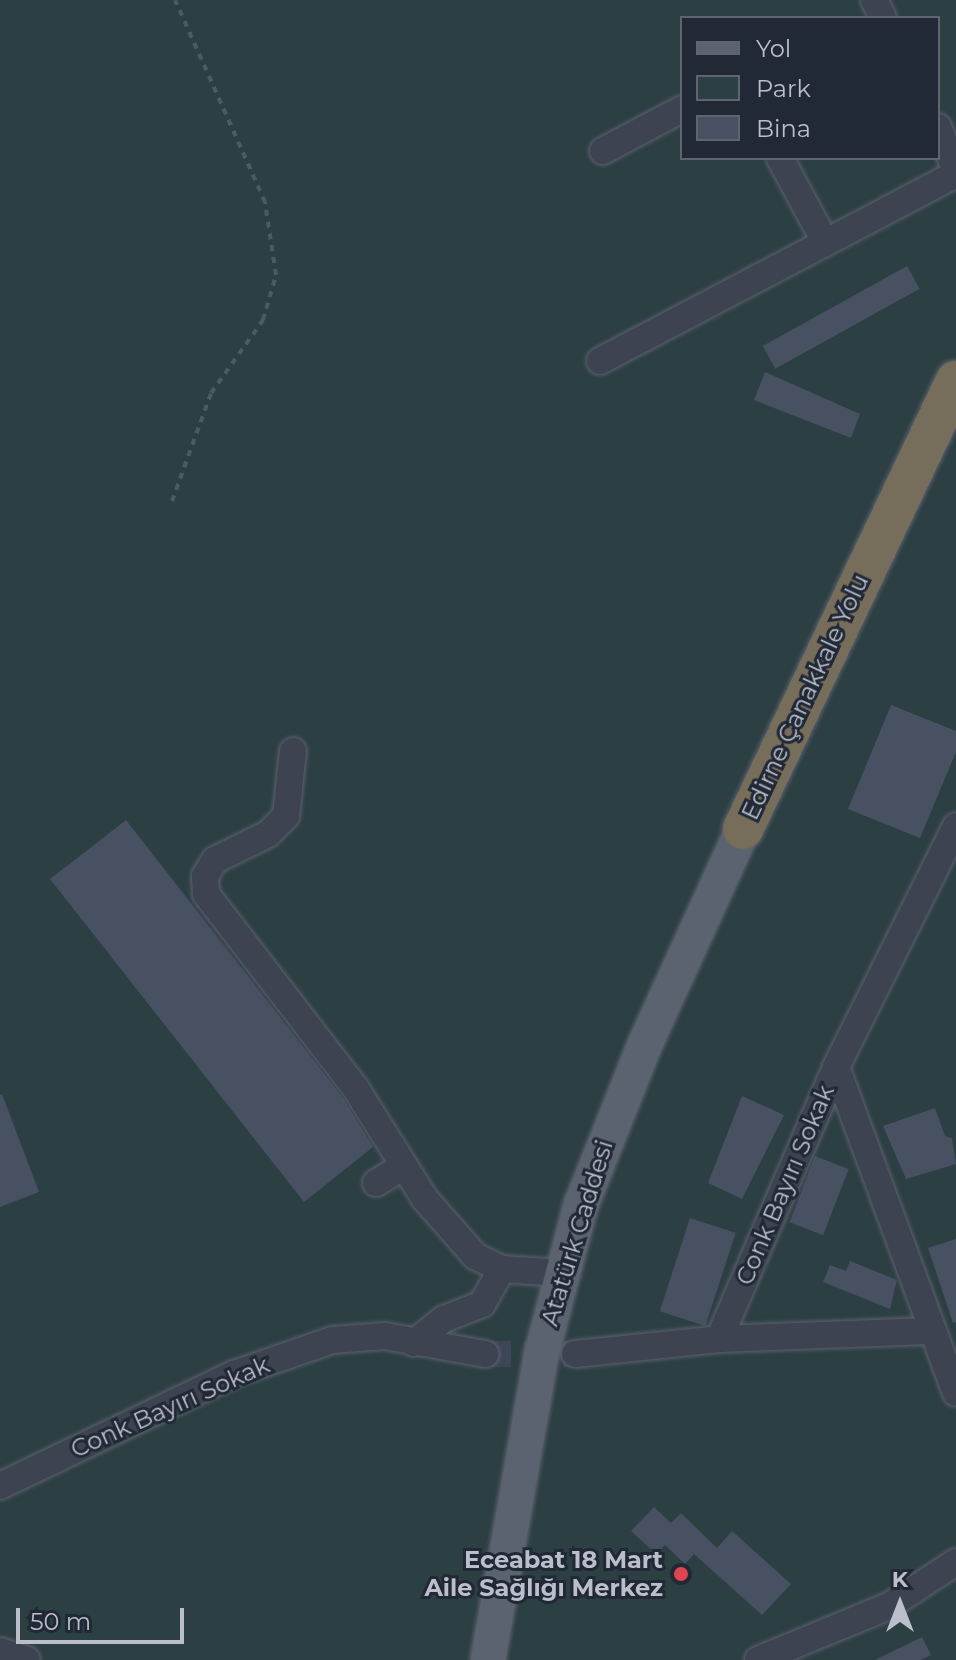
<!DOCTYPE html>
<html>
<head>
<meta charset="utf-8">
<style>
  body { margin:0 }
  #map { position:relative; width:956px; height:1660px; overflow:hidden; background:#293141; font-family:Montserrat,sans-serif }
  div>[style] { position:absolute }
  [style*='--x'] { left:calc(var(--x)*1px); top:calc(var(--y)*1px); width:calc(var(--w)*1px); rotate:calc(var(--a)*1deg) }
  .green>* { inset:0; background:#2c3f43 }
  .building>* { inset:0; background:#485162; transform-origin:0 0 }
  .minor-tunnel>* { height:26px; margin-top:-13px; transform-origin:0; background:repeating-linear-gradient(90deg,#3f4656 0 26px,transparent 0 39px) }
  .path>* { height:4px; margin-top:-2px; transform-origin:0; background:repeating-linear-gradient(90deg,#4b5c60 0 6px,transparent 0 12px) }
  .roads { filter:drop-shadow(0 0 2px #5b616e) drop-shadow(0 0 2px #5b616e) }
  .minor>* { height:26px; margin:-13px; padding:0 13px; transform-origin:13px; border-radius:13px; background:#3d4351 }
  .major>* { height:34px; margin:-17px; padding:0 17px; transform-origin:17px; border-radius:17px; background:#5b6270 }
  .highway>* { height:40px; margin:-20px; padding:0 20px; transform-origin:20px; border-radius:20px; background:#766d5a }
  .dots>* { width:22px; height:22px; translate:-50% -50%; box-sizing:border-box; border:4px solid #212836; border-radius:50% }
  span { translate:-50% -50%; white-space:nowrap; text-align:center; line-height:1.15; -webkit-text-stroke:6px #212836; paint-order:stroke }
  .street-label { font-size:24px; color:#babfcb }
  .poi-label { font-size:24px; color:#babfcb; font-weight:700 }
  .right { translate:-100% -50%; text-align:right }
  .legend { position:absolute; left:680px; top:16px; width:260px; height:144px; box-sizing:border-box; background:#212836; border:2px solid #5e6472; margin:0; padding:10px 14px; list-style:none; font-size:24px; color:#babfcb }
  .legend li { display:flex; align-items:center; gap:16px; height:40px }
  .legend b { width:40px; border:2px solid #5e6472 }
  .north { position:absolute; left:860px; top:1564px; width:80px; height:80px; -webkit-text-stroke:6px #212836; paint-order:stroke; rotate:0deg; font-size:22px; font-weight:700; line-height:32px; text-align:center; color:#babfcb }
  .north::after { content:''; display:block; margin:auto; width:28px; height:36px; background:#babfcb; clip-path:polygon(50% 0,100% 100%,50% 72%,0 100%) }
  .scale { position:absolute; left:16px; top:1608px; width:168px; height:36px; box-sizing:border-box; border:4px solid #babfcb; border-top:0; padding-left:10px; font-size:24px; line-height:28px; white-space:nowrap; color:#babfcb; -webkit-text-stroke:6px #212836; paint-order:stroke }
</style>
</head>
<body>
<div id="map">
  <div class="green">
    <div style="clip-path:polygon(evenodd,0 0,956px 0,956px 1660px,0 1660px,0 0,682px 18px,938px 18px,938px 158px,682px 158px,682px 18px)"></div>
  </div>
  <div class="building">
    <div style="left:907px;top:266px;width:26px;height:165px;rotate:61deg"></div>
    <div style="clip-path:polygon(765px 372px,860px 414px,851px 438px,754px 400px)"></div>
    <div style="clip-path:polygon(891px 705px,956px 731px,956px 752px,920px 838px,848px 809px)"></div>
    <div style="clip-path:polygon(126px 820px,343px 1098px,373px 1147px,304px 1202px,50px 879px)"></div>
    <div style="clip-path:polygon(2px 1094px,39px 1192px,0 1207px,0 1095px)"></div>
    <div style="clip-path:polygon(742px 1096px,784px 1115px,742px 1199px,708px 1183px)"></div>
    <div style="clip-path:polygon(935px 1108px,945px 1136px,952px 1138px,956px 1164px,906px 1179px,883px 1126px)"></div>
    <div style="left:815px;top:1156px;width:36px;height:71px;rotate:21deg"></div>
    <div style="left:690px;top:1218px;width:48px;height:98px;rotate:18deg"></div>
    <div style="clip-path:polygon(956px 1239px,956px 1322px,953px 1323px,928px 1248px)"></div>
    <div style="clip-path:polygon(850px 1261px,897px 1280px,890px 1309px,823px 1282px,830px 1265px,846px 1271px)"></div>
    <div style="clip-path:polygon(654px 1507px,671px 1523px,681px 1513px,717px 1548px,732px 1531px,791px 1584px,762px 1615px,694px 1554px,685px 1564px,665px 1545px,656px 1554px,631px 1531px)"></div>
    <div style="clip-path:polygon(922px 1637px,931px 1655px,920px 1660px,875px 1660px)"></div>
  </div>
  <div class="minor-tunnel">
    <div style="--x:485;--y:1354;--w:90;--a:0"></div>
  </div>
  <div class="path">
    <div style="--x:172;--y:501;--w:115;--a:-70.1"></div>
    <div style="--x:211;--y:393;--w:90;--a:-54.5"></div>
    <div style="--x:263;--y:320;--w:47;--a:-73.9"></div>
    <div style="--x:276;--y:275;--w:74;--a:-98.6"></div>
    <div style="--x:265;--y:202;--w:221;--a:-114"></div>
  </div>
  <div class="roads">
    <div class="minor">
      <div style="--x:874;--y:0;--w:20;--a:63"></div>
      <div style="--x:938;--y:127;--w:48;--a:67.8"></div>
      <div style="--x:603;--y:151;--w:89;--a:-28"></div>
      <div style="--x:780;--y:158;--w:93;--a:61.8"></div>
      <div style="--x:600;--y:361;--w:402;--a:-27.7"></div>
      <div style="--x:293;--y:751;--w:65;--a:96.1"></div>
      <div style="--x:286;--y:816;--w:25;--a:135"></div>
      <div style="--x:268;--y:834;--w:59;--a:153.9"></div>
      <div style="--x:215;--y:860;--w:19;--a:122"></div>
      <div style="--x:205;--y:876;--w:18;--a:87"></div>
      <div style="--x:206;--y:894;--w:246;--a:52.4"></div>
      <div style="--x:356;--y:1089;--w:130;--a:57.9"></div>
      <div style="--x:425;--y:1199;--w:76;--a:48.7"></div>
      <div style="--x:475;--y:1256;--w:30;--a:26"></div>
      <div style="--x:502;--y:1269;--w:59;--a:3.9"></div>
      <div style="--x:836;--y:1067;--w:347;--a:69.8"></div>
      <div style="--x:376;--y:1183;--w:33;--a:-31"></div>
      <div style="--x:719;--y:1339;--w:296;--a:-66.7"></div>
      <div style="--x:836;--y:1067;--w:269;--a:-63.5"></div>
      <div style="--x:414;--y:1343;--w:38;--a:-39"></div>
      <div style="--x:444;--y:1319;--w:41;--a:-21.5"></div>
      <div style="--x:482;--y:1304;--w:40;--a:-60.3"></div>
      <div style="--x:575;--y:1354;--w:145;--a:-5.9"></div>
      <div style="--x:719;--y:1339;--w:209;--a:-2.2"></div>
      <div style="--x:0;--y:1486;--w:259;--a:-25.6"></div>
      <div style="--x:234;--y:1374;--w:104;--a:-19.1"></div>
      <div style="--x:332;--y:1340;--w:53;--a:-4.3"></div>
      <div style="--x:385;--y:1336;--w:102;--a:10.2"></div>
      <div style="--x:0;--y:1651;--w:28;--a:18"></div>
      <div style="--x:758;--y:1660;--w:142;--a:-22.4"></div>
      <div style="--x:889;--y:1606;--w:80;--a:-33.3"></div>
    </div>
    <div class="major">
      <div style="--x:488;--y:1660;--w:309;--a:-80.1"></div>
      <div style="--x:541;--y:1356;--w:156;--a:-75.2"></div>
      <div style="--x:581;--y:1205;--w:175;--a:-68.3"></div>
      <div style="--x:646;--y:1042;--w:234;--a:-65.5"></div>
    </div>
    <div class="highway">
      <div style="--x:743;--y:829;--w:496;--a:-64.6"></div>
    </div>
  </div>
  <div class="dots">
    <div style="left:681px;top:1574px;background:#e0444e"></div>
  </div>
  <div class="street-label">
    <span style="left:805px;top:697px;rotate:-65deg">Edirne Çanakkale Yolu</span>
    <span style="left:785px;top:1185px;rotate:-67deg">Conk Bayırı Sokak</span>
    <span style="left:577px;top:1233px;rotate:-73deg">Atatürk Caddesi</span>
    <span style="left:170px;top:1407px;rotate:-24deg">Conk Bayırı Sokak</span>
  </div>
  <div class="poi-label">
    <span class="right" style="left:663px;top:1574px">Eceabat 18 Mart<br>Aile Sağlığı Merkez</span>
  </div>
  <ul class="legend">
  <li><b style="height:10px;background:#5b6270"></b>Yol</li>
  <li><b style="height:22px;background:#2c3f43"></b>Park</li>
  <li><b style="height:22px;background:#485162"></b>Bina</li>
  </ul>
  <div class="north">K</div>
  <div class="scale">50 m</div>
</div>
</body>
</html>
